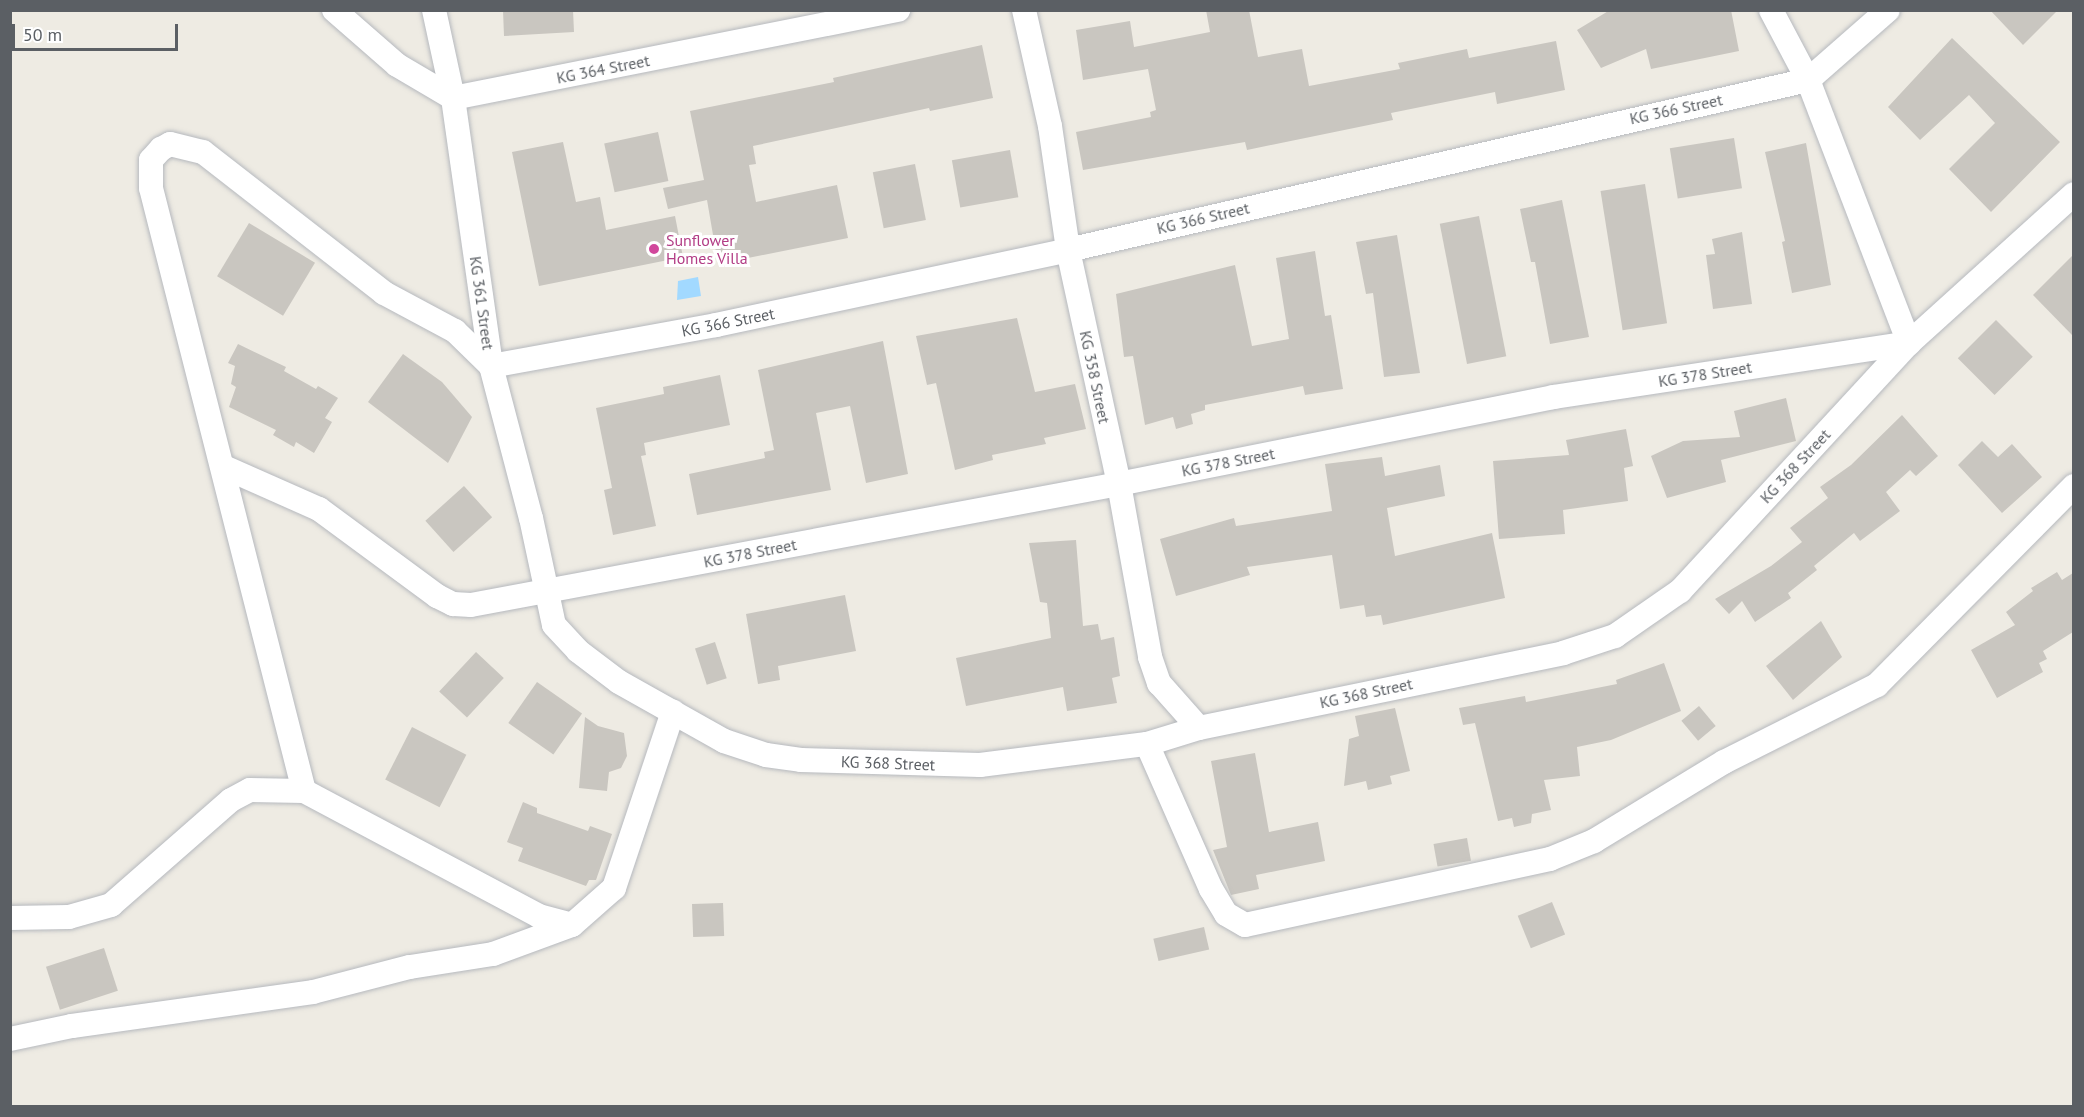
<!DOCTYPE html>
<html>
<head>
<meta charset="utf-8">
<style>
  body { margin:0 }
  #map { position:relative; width:2084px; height:1117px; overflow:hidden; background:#eeebe3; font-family:"PT Sans",sans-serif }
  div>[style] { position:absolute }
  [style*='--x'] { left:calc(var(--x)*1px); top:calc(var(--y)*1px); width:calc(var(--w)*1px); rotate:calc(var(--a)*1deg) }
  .water>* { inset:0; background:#a2d9ff }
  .building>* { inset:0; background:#c9c6c0; transform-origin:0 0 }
  .roads { filter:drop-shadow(0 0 2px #b6b9be) drop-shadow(0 0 2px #b6b9be) }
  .street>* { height:24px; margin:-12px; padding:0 12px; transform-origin:12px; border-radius:12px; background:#fff }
  .dots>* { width:16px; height:16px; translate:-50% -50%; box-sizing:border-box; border:3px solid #fff; border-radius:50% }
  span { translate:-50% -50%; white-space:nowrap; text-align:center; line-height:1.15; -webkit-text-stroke:6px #fff; paint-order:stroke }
  .street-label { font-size:16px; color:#5b5f64 }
  .hotel-label { font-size:16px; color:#b23c85 }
  .left { translate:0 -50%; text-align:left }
  .frame { position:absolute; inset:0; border:12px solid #5b5f64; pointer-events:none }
  .scale { position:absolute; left:12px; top:24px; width:166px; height:27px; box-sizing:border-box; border:3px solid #5b5f64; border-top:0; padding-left:8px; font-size:18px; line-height:21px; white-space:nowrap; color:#5b5f64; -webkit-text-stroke:4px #fff; paint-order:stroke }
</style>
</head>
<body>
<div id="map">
  <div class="water">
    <div style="clip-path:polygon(698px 277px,701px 296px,677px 300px,678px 281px)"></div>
  </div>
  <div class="building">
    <div style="clip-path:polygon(503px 10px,573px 10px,574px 32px,504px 36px)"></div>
    <div style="clip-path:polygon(1206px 10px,1249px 10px,1258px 57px,1302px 49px,1309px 86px,1400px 69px,1398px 63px,1467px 49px,1469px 58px,1556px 41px,1565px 90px,1497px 104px,1495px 92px,1391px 113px,1393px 120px,1247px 150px,1245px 142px,1083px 170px,1076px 132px,1151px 117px,1150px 112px,1156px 110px,1148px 69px,1083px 80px,1076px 30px,1130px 21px,1134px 47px,1210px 32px)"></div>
    <div style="clip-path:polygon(1610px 10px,1731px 10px,1739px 51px,1651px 69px,1646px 49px,1601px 68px,1577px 30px)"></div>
    <div style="clip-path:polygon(1990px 10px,2058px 10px,2023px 45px)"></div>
    <div style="clip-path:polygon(1952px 38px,2060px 142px,1991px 212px,1949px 169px,1995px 123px,1969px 95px,1920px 140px,1888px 107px)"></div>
    <div style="clip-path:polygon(982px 45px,993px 98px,930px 111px,929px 108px,753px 146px,756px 164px,749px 165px,756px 202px,837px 185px,848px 238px,718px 264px,707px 200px,668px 209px,663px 188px,704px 180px,690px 111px,834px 82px,833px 78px)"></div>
    <div style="left:658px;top:132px;width:50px;height:55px;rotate:78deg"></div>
    <div style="left:1734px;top:138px;width:51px;height:65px;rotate:81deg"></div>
    <div style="clip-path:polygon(563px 142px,576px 202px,600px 197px,606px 230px,675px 216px,683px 257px,539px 286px,512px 152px)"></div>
    <div style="clip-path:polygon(1806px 143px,1831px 285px,1792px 293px,1782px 242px,1785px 241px,1765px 152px)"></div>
    <div style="left:1010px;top:150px;width:48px;height:59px;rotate:80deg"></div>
    <div style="left:915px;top:164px;width:57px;height:43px;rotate:79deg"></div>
    <div style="left:1645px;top:184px;width:141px;height:45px;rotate:81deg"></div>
    <div style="clip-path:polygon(1562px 200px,1589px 337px,1550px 344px,1535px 262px,1531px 262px,1520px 209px)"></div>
    <div style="left:1479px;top:216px;width:143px;height:40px;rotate:79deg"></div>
    <div style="left:249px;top:223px;width:77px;height:62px;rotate:31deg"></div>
    <div style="clip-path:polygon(1742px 232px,1752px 304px,1713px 309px,1706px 255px,1715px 254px,1712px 239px)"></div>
    <div style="clip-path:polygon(1397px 235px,1420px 373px,1384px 377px,1373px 293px,1366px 294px,1356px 242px)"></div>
    <div style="clip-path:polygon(1315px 251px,1325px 316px,1331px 315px,1343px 389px,1305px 395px,1303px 386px,1205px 405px,1205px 410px,1191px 414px,1193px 424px,1176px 429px,1173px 417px,1145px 425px,1133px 356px,1124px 357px,1116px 294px,1235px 265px,1252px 346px,1289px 339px,1276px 258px)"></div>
    <div style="clip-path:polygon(2073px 255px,2073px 336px,2033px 295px)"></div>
    <div style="clip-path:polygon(1017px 318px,1035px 392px,1075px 384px,1086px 429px,1044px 438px,1046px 444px,992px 455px,993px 460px,955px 470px,936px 383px,927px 385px,916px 336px)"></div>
    <div style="left:1996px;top:320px;width:52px;height:54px;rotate:45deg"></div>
    <div style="clip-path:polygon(883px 341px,908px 474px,866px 483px,850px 406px,816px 413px,831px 490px,697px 515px,689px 474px,765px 458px,764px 452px,774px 450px,758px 370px)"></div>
    <div style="clip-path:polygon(238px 344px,286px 367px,284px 371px,316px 389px,318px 386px,338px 398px,325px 418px,332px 422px,314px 453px,296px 442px,294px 447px,273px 435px,276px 430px,229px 407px,236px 387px,231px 384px,235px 366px,228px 363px)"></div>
    <div style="clip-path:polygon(403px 354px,442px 382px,472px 417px,448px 463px,368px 402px)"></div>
    <div style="clip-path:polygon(720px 375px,730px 425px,644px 443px,646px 455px,641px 456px,656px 526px,613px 535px,604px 490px,612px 488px,596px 408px,664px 394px,663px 387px)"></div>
    <div style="clip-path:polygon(1786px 398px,1796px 441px,1721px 460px,1726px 482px,1667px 498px,1651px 456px,1683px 441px,1740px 437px,1734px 411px)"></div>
    <div style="clip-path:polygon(1902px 415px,1938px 456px,1916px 476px,1910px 470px,1886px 492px,1900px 511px,1860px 541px,1854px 533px,1814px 566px,1817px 570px,1788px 593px,1791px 598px,1755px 622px,1742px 601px,1729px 614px,1715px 599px,1771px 566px,1802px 542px,1790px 528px,1828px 498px,1820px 487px,1851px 465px)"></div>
    <div style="clip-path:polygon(1626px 429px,1633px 466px,1624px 468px,1628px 501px,1563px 510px,1565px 534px,1499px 539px,1493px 461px,1569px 455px,1566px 440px)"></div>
    <div style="clip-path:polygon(1982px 441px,1998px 457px,2012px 444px,2042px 477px,2002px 513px,1958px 465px)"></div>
    <div style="clip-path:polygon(1382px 457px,1385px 476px,1440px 465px,1445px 496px,1387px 508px,1395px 556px,1492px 533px,1505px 598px,1383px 625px,1381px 615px,1366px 617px,1364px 605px,1340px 609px,1332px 555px,1247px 567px,1250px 575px,1176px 596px,1160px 539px,1234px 518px,1236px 526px,1332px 511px,1325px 464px)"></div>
    <div style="left:464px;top:486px;width:42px;height:52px;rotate:48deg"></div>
    <div style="clip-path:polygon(1076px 540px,1083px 626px,1098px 624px,1101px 640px,1114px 637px,1120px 676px,1112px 678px,1117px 703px,1067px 711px,1063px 687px,966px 706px,956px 658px,1051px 638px,1047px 603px,1040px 602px,1029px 543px)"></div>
    <div style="clip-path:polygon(2057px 572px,2062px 580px,2073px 573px,2073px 632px,2043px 651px,2047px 659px,2039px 663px,2043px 672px,1997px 698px,1971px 650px,2015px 625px,2006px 612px,2033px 591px,2031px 588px)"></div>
    <div style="clip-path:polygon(845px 595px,856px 651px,778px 666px,780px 680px,758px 684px,746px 614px)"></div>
    <div style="clip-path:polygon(1821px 621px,1842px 657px,1793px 700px,1766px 666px)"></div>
    <div style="left:715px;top:642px;width:38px;height:21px;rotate:72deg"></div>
    <div style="left:476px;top:652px;width:38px;height:54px;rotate:43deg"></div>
    <div style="clip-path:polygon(1664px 663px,1681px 711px,1611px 740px,1577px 747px,1580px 776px,1544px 780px,1551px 810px,1532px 814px,1531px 823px,1514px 827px,1512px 818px,1498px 821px,1475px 723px,1463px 725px,1459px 708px,1525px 696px,1526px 702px,1617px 684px,1616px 680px)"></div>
    <div style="left:537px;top:682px;width:55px;height:50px;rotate:35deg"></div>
    <div style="left:1699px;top:706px;width:26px;height:23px;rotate:50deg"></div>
    <div style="clip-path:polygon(1395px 708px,1410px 771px,1390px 776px,1392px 784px,1368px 790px,1366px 781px,1344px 786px,1349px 739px,1359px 736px,1355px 716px)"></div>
    <div style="clip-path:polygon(585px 717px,598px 726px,624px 733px,627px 756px,621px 768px,609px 772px,607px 791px,579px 788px)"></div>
    <div style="left:412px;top:727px;width:61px;height:59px;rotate:27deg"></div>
    <div style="clip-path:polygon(1255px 753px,1269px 832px,1318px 822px,1325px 861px,1256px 875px,1259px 889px,1231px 895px,1213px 850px,1227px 847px,1211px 761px)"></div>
    <div style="clip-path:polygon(523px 802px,537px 808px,537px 813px,588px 831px,590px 826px,612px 834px,596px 880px,589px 880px,586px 886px,518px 861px,523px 848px,507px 842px)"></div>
    <div style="left:1467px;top:838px;width:23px;height:34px;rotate:80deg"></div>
    <div style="left:1552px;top:902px;width:35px;height:37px;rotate:68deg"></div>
    <div style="left:723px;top:903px;width:33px;height:31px;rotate:88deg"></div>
    <div style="left:1204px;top:927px;width:23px;height:52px;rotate:77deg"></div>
    <div style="left:104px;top:948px;width:45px;height:61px;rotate:72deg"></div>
  </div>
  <div class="roads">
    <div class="street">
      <div style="--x:334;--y:10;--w:84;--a:41.1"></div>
      <div style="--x:397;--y:65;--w:65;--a:30.5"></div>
      <div style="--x:453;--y:98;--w:454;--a:-11.2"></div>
      <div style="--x:434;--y:10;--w:90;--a:77.8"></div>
      <div style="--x:453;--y:98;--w:271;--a:81.9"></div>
      <div style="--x:491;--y:366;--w:157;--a:75.3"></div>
      <div style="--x:531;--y:518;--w:109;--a:77.9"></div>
      <div style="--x:554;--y:625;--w:35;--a:47"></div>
      <div style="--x:578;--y:651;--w:51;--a:37.1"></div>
      <div style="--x:619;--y:682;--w:120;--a:29.3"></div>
      <div style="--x:724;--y:741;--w:44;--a:18.4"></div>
      <div style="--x:766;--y:755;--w:35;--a:8"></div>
      <div style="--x:801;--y:760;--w:179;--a:1.6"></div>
      <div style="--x:980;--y:765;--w:168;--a:-7.2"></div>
      <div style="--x:1147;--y:744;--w:54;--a:-17.1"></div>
      <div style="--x:1199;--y:728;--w:372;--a:-11.6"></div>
      <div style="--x:1563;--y:653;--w:55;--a:-18.1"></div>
      <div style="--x:1615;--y:636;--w:79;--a:-34.7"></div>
      <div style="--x:1680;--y:591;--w:338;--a:-47.3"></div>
      <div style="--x:1909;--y:343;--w:222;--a:-42.1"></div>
      <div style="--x:1024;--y:10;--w:119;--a:77.4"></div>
      <div style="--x:1050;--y:126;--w:125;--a:81.7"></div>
      <div style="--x:1068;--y:250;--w:239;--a:77.7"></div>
      <div style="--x:1119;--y:484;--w:176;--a:79.8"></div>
      <div style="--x:1150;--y:657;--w:28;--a:71"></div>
      <div style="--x:1159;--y:683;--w:60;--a:48.4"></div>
      <div style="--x:224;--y:467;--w:104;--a:23.9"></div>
      <div style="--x:319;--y:509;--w:147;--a:36.4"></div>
      <div style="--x:437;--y:596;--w:18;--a:27"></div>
      <div style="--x:453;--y:604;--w:18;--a:3"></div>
      <div style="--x:471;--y:605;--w:659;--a:-10.58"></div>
      <div style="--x:1119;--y:484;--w:443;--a:-11.3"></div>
      <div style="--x:1553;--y:397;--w:360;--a:-8.6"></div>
      <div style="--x:1909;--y:343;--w:282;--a:-111"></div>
      <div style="--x:1808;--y:80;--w:79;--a:-117.9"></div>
      <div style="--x:1147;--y:744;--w:158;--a:66.2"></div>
      <div style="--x:1211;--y:889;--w:29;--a:59"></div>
      <div style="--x:1226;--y:914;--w:22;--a:30"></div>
      <div style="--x:1245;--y:925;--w:312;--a:-12.2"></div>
      <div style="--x:1550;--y:859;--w:48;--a:-22.2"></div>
      <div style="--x:1594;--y:841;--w:152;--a:-31.3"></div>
      <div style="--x:1724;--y:762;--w:171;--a:-26.7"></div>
      <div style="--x:1877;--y:685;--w:280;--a:-45.3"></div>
      <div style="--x:304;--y:791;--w:622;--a:-104.24"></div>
      <div style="--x:151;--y:188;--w:28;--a:-90"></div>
      <div style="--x:151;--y:160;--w:15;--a:-48"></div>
      <div style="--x:161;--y:149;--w:10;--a:-29"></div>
      <div style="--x:170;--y:144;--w:34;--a:14"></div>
      <div style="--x:203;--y:152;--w:229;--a:37.9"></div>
      <div style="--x:384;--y:293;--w:81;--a:28.2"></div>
      <div style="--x:455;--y:331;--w:50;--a:44.2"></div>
      <div style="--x:491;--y:366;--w:229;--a:-10.3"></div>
      <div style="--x:716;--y:325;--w:360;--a:-12"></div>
      <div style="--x:1068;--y:250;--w:759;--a:-12.94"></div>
      <div style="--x:1808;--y:80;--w:106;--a:-41.2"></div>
      <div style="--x:10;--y:918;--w:59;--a:-1"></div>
      <div style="--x:69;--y:917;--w:44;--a:-15.9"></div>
      <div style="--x:111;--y:905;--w:159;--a:-41.2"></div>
      <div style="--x:231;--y:800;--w:21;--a:-28"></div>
      <div style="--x:250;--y:790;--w:54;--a:1.1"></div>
      <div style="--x:304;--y:791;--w:266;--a:28"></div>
      <div style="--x:539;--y:916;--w:34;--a:15"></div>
      <div style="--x:572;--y:925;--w:56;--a:-41.4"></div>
      <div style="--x:614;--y:888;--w:186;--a:-71.5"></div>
      <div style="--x:10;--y:1039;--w:63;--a:-11.8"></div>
      <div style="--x:72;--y:1026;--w:243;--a:-8"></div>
      <div style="--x:313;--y:992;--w:100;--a:-14.5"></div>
      <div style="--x:410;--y:967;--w:84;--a:-8.9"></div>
      <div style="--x:493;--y:954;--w:84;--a:-20.2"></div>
    </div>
  </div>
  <div class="dots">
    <div style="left:654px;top:249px;background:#d1479c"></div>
  </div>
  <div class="street-label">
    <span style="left:603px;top:69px;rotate:-11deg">KG 364 Street</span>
    <span style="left:1676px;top:109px;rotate:-12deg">KG 366 Street</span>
    <span style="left:1203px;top:218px;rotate:-13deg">KG 366 Street</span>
    <span style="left:482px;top:303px;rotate:82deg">KG 361 Street</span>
    <span style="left:728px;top:322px;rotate:-11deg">KG 366 Street</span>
    <span style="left:1705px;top:374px;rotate:-9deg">KG 378 Street</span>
    <span style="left:1095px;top:377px;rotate:78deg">KG 358 Street</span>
    <span style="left:1228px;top:462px;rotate:-11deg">KG 378 Street</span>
    <span style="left:1795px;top:466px;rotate:-47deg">KG 368 Street</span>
    <span style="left:750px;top:553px;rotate:-11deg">KG 378 Street</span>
    <span style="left:1366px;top:693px;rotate:-12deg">KG 368 Street</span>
    <span style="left:888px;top:763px;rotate:2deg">KG 368 Street</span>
  </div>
  <div class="hotel-label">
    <span class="left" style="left:666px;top:249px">Sunflower<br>Homes Villa</span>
  </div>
  <div class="frame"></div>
  <div class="scale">50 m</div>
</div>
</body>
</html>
